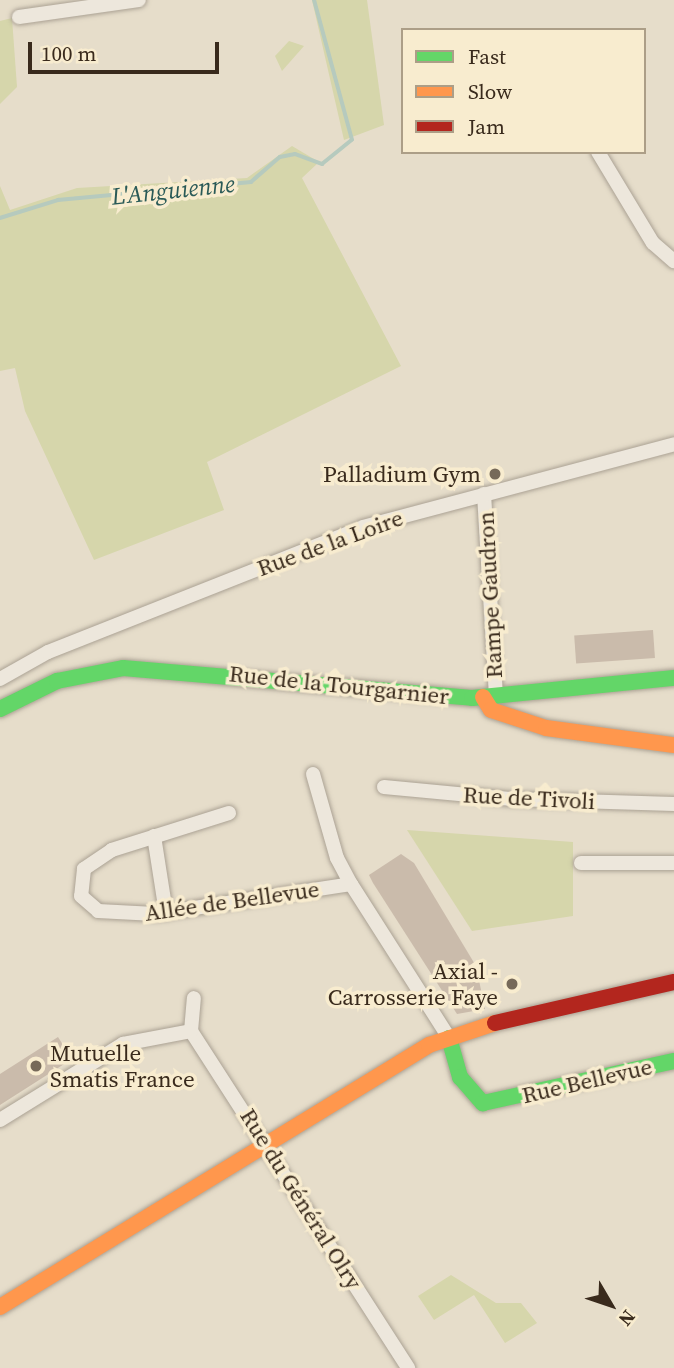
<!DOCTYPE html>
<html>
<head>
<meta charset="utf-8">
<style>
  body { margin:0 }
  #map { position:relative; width:674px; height:1368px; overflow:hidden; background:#e6ddca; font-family:"Source Serif 4",serif }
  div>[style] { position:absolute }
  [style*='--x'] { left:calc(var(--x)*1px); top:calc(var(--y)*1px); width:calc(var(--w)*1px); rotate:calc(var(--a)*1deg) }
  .green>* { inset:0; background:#d6d6ab }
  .stream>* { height:3.5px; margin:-1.75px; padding:0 1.75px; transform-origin:1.75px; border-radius:1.75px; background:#b6cabe }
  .building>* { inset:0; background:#cabbab; transform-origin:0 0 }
  .roads { filter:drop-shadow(0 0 2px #aba294) drop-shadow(0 0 2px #aba294) }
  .street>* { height:14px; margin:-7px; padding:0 7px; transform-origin:7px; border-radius:7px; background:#ede7dc }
  .fast>* { height:16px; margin:-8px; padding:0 8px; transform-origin:8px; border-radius:8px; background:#63d668 }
  .slow>* { height:16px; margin:-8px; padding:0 8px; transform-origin:8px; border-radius:8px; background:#ff974d }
  .jam>* { height:16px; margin:-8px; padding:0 8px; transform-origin:8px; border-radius:8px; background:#b3261e }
  .dots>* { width:19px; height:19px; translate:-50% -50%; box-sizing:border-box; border:4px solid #f8eccf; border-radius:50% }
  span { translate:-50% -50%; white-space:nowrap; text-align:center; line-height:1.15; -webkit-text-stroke:7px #f8eccf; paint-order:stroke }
  .poi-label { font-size:23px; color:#392a1c }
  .right { translate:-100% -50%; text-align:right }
  .left { translate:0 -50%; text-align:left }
  .street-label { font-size:23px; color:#392a1c }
  .water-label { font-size:24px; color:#2a5a57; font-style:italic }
  .legend { position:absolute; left:401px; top:28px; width:245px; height:126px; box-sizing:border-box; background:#f8eccf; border:2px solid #ac9e87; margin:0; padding:9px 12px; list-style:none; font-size:21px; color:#392a1c }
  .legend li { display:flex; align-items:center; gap:14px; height:35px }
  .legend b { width:35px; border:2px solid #ac9e87 }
  .north { position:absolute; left:576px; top:1270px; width:70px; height:70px; -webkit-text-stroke:5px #f8eccf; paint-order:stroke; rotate:129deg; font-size:19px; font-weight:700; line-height:28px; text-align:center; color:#392a1c }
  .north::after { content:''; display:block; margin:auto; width:24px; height:32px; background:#392a1c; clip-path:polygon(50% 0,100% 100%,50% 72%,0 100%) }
  .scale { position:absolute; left:28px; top:42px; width:191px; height:32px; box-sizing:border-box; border:4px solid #392a1c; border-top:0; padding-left:9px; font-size:21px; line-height:24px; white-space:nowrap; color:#392a1c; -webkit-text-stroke:5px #f8eccf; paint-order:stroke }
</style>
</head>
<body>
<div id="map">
  <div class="green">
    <div style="clip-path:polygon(312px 0,367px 0,384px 125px,344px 140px)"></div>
    <div style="clip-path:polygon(12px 18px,17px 87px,0 104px,0 21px)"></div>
    <div style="clip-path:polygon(289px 41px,304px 46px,282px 71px,275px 56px)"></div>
    <div style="clip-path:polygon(292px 146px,319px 162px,302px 178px,401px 366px,207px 462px,224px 510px,94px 560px,25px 411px,15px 368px,0 371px,0 186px,10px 210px,77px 188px,247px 178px)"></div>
    <div style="clip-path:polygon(407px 830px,573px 842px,573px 916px,472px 931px)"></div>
    <div style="clip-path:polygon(451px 1275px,496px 1303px,521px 1303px,537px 1323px,505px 1343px,474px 1295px,434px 1320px,418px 1296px)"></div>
  </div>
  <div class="stream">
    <div style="--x:0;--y:218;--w:61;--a:-17.2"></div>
    <div style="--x:58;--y:200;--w:194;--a:-5.3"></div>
    <div style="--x:251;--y:182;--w:38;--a:-41"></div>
    <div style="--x:280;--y:157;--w:15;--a:-11"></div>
    <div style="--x:295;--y:154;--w:29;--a:20"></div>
    <div style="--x:322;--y:164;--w:38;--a:-39"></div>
    <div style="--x:352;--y:140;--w:145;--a:-105.2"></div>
  </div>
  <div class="building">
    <div style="left:653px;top:630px;width:28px;height:79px;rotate:86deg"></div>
    <div style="clip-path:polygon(401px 854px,414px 863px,476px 966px,485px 1009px,457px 1014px,373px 883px,369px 875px)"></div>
    <div style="clip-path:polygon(58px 1037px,72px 1059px,0 1105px,0 1074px)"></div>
  </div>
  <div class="roads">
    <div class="street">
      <div style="--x:19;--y:17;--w:121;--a:-8.1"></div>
      <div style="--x:598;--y:152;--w:106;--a:58.9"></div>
      <div style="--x:653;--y:243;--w:28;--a:41"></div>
      <div style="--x:484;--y:494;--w:202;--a:86.6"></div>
      <div style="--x:0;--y:679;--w:55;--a:-29.4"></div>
      <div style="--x:48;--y:652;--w:339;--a:-21.6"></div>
      <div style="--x:363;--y:527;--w:322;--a:-14.9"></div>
      <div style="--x:313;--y:774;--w:87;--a:74.1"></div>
      <div style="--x:337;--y:858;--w:30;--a:62"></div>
      <div style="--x:384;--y:787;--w:129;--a:5.4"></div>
      <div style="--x:512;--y:799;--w:162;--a:1.8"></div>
      <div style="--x:229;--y:813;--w:123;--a:162.5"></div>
      <div style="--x:112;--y:850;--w:34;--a:146"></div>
      <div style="--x:84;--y:869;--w:27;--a:96"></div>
      <div style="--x:81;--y:896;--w:23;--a:41"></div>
      <div style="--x:98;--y:911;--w:57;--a:3"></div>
      <div style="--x:155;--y:914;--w:198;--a:-8.7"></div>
      <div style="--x:351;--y:884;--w:183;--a:57.5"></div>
      <div style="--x:154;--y:836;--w:78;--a:81.1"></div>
      <div style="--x:581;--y:863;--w:93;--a:0"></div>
      <div style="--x:191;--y:1031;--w:401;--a:57.2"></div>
      <div style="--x:191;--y:1031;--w:33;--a:-85"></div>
      <div style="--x:0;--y:1120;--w:145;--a:-31.7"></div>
      <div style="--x:123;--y:1044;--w:69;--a:-10.8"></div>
    </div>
    <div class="fast">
      <div style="--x:0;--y:709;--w:64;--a:-26.2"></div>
      <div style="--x:57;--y:681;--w:67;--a:-11.1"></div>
      <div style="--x:123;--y:668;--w:350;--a:4.9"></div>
      <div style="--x:472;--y:698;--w:203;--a:-5.7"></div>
      <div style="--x:449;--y:1038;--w:41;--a:74.2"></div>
      <div style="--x:460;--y:1077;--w:35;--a:49"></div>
      <div style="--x:483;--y:1103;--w:196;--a:-12.4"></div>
    </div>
    <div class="slow">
      <div style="--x:483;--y:697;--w:15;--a:58"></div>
      <div style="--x:491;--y:710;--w:58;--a:18.1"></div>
      <div style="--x:546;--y:728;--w:129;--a:7.6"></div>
      <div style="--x:0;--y:1307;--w:503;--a:-31.41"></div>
      <div style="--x:429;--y:1045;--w:70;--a:-18.4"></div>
    </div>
    <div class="jam">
      <div style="--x:495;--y:1023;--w:184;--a:-12.9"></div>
    </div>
  </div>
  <div class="dots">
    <div style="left:495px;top:474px;background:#766959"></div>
    <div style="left:512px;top:984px;background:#766959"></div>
    <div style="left:36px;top:1066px;background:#766959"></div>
  </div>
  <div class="poi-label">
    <span class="right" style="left:481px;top:474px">Palladium Gym</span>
    <span class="right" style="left:498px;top:984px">Axial -<br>Carrosserie Faye</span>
    <span class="left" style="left:50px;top:1066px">Mutuelle<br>Smatis France</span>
  </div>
  <div class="street-label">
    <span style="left:330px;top:543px;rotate:-20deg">Rue de la Loire</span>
    <span style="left:490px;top:595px;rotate:-93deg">Rampe Gaudron</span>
    <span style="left:339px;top:685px;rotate:6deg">Rue de la Tourgarnier</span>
    <span style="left:529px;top:798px;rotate:3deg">Rue de Tivoli</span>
    <span style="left:232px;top:901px;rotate:-8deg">Allée de Bellevue</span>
    <span style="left:587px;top:1081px;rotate:-13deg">Rue Bellevue</span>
    <span style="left:301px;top:1199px;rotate:58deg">Rue du Général Olry</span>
  </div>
  <div class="water-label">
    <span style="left:173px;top:190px;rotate:-6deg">L'Anguienne</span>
  </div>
  <ul class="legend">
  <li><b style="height:9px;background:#63d668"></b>Fast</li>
  <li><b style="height:9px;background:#ff974d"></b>Slow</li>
  <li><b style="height:9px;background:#b3261e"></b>Jam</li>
  </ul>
  <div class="north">N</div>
  <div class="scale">100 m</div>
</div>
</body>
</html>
